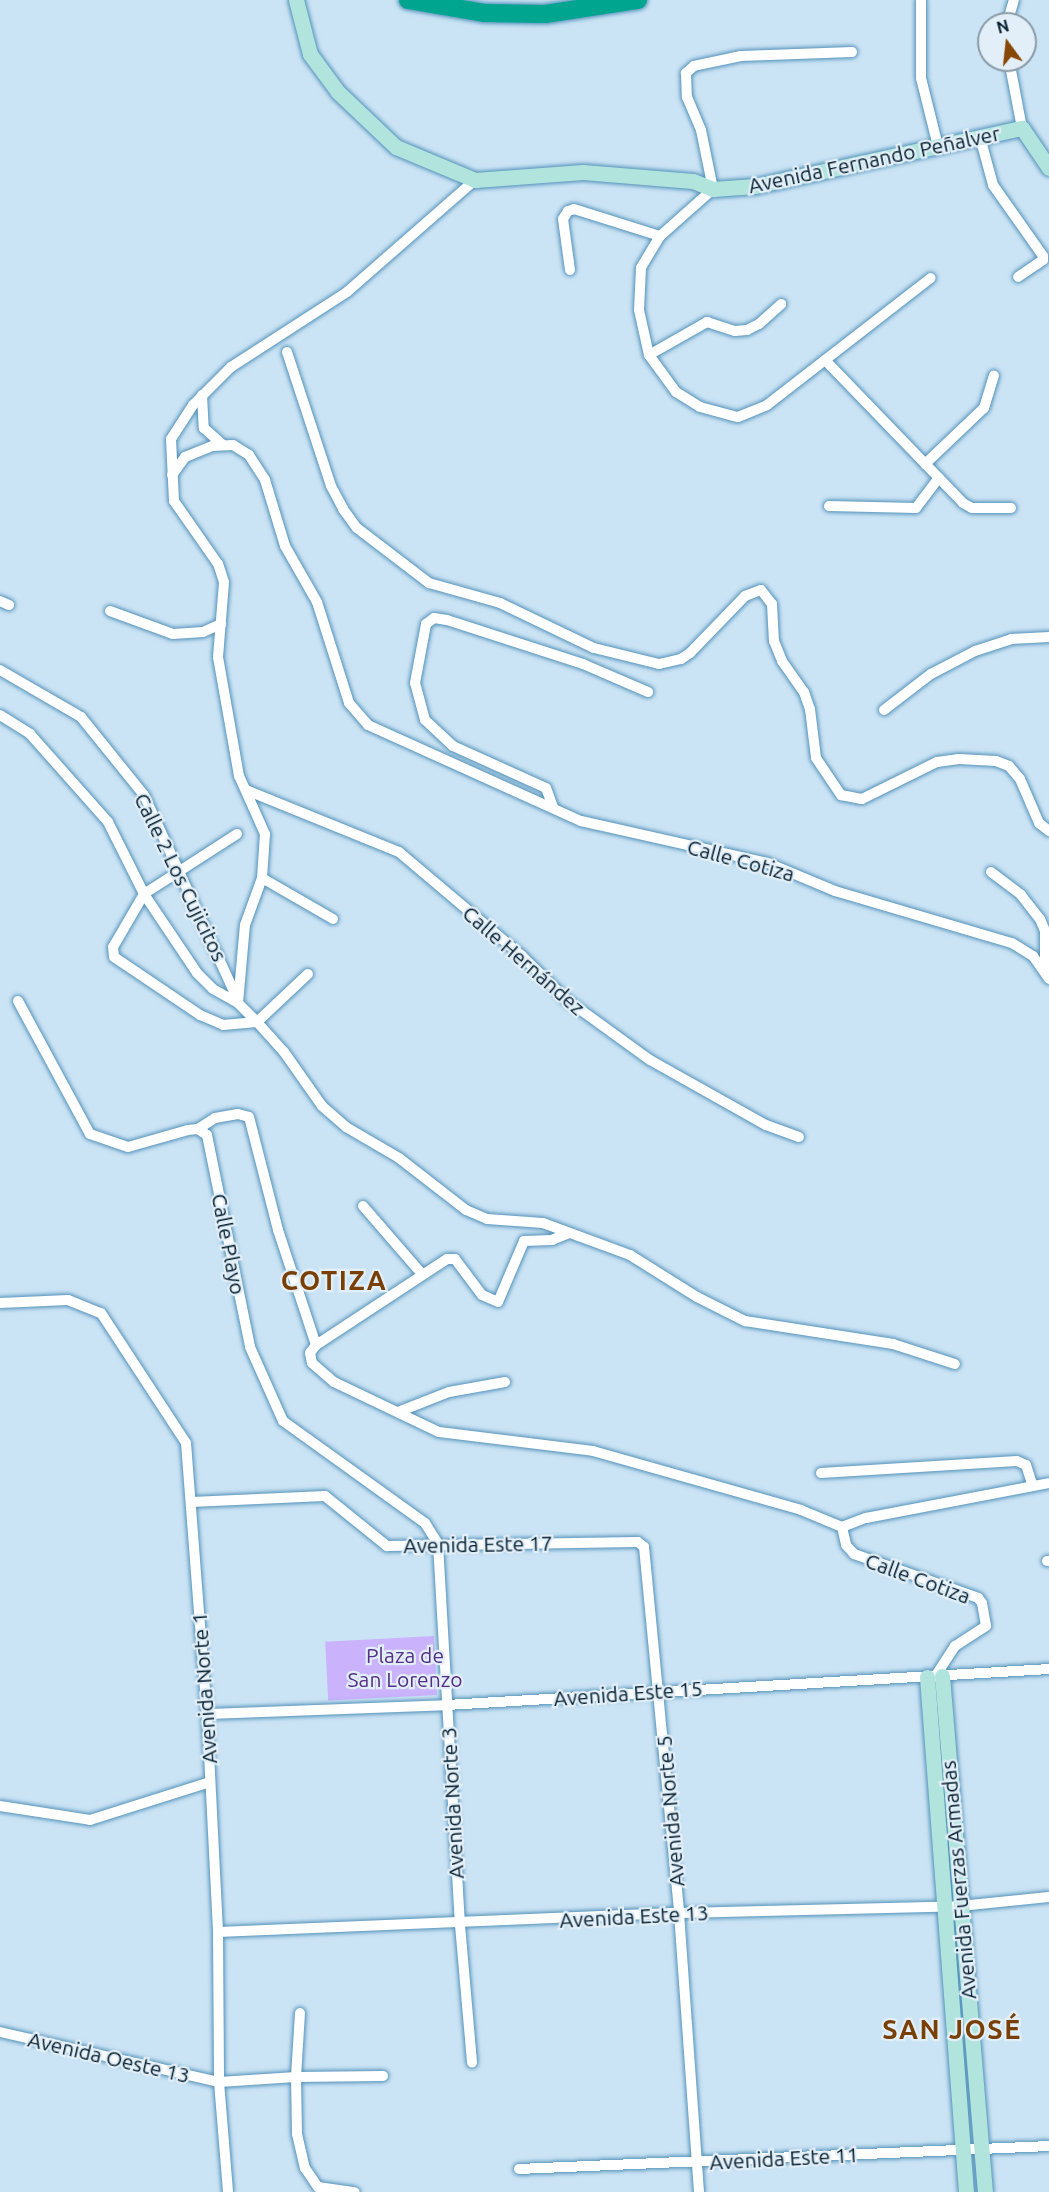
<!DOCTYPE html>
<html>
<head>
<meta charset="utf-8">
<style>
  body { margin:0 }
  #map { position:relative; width:1049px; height:2192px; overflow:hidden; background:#cbe4f5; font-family:Ubuntu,sans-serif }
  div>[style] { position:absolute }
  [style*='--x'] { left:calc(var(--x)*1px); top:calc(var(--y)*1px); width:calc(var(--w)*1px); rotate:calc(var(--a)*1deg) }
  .green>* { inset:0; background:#cab2fc; transform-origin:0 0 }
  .roads { filter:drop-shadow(0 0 2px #5492ba) drop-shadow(0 0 2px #5492ba) }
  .minor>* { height:10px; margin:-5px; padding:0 5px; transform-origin:5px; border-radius:5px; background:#fff }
  .secondary>* { height:15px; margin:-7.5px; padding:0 7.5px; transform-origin:7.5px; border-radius:7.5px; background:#b2e4de }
  .motorway>* { height:18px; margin:-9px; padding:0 9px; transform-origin:9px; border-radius:9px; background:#00a590 }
  span { translate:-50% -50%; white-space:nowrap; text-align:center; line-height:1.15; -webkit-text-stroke:4.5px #e3eff8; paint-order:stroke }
  .street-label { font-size:21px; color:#031d2d }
  .park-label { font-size:21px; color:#542f87 }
  .district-label { font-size:27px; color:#784004; font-weight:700; letter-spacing:1.5px }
  .north { position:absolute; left:977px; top:12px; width:60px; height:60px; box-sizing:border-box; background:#e3eff8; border:2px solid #899ba7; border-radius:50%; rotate:345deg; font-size:16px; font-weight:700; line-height:24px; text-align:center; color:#031d2d }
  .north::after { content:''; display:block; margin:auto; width:21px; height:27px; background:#854806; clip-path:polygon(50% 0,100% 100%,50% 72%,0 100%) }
</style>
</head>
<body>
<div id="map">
  <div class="green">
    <div style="left:434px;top:1636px;width:59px;height:109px;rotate:87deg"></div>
  </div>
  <div class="roads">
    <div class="minor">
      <div style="--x:921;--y:0;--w:78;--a:90"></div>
      <div style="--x:921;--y:78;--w:70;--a:76"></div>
      <div style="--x:1007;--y:24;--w:25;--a:-74"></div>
      <div style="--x:852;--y:52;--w:111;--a:177.9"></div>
      <div style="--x:741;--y:56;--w:48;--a:168"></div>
      <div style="--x:694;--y:66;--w:11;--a:139"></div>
      <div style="--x:686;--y:73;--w:24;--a:88"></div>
      <div style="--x:687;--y:97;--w:36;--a:67"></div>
      <div style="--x:701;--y:130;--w:60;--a:78.5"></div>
      <div style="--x:713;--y:189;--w:71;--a:138.4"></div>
      <div style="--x:660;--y:236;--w:37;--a:121"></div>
      <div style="--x:641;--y:268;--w:42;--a:92.7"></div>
      <div style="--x:639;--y:310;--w:46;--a:77.5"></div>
      <div style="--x:649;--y:355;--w:46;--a:53.9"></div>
      <div style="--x:676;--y:392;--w:28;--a:32"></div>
      <div style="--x:700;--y:407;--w:39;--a:15"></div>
      <div style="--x:738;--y:417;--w:31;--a:-22"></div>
      <div style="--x:767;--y:405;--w:207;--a:-37.8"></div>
      <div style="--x:1009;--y:60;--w:69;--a:79.2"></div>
      <div style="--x:980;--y:137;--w:50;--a:74.8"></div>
      <div style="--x:993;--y:185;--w:87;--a:54.8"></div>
      <div style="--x:1043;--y:256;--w:4;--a:90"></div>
      <div style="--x:1043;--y:260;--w:30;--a:146"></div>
      <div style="--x:570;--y:270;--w:51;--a:-97.8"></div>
      <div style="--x:563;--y:219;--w:9;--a:-58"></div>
      <div style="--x:568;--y:211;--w:6;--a:-18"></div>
      <div style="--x:574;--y:209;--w:90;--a:17.4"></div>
      <div style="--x:287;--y:352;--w:141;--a:71.8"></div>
      <div style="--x:331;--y:486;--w:26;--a:62"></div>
      <div style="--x:343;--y:509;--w:24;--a:54"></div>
      <div style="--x:357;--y:528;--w:91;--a:37.4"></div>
      <div style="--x:429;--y:583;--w:74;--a:15.7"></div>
      <div style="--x:500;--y:603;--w:104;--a:25.6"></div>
      <div style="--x:594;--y:648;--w:67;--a:13.8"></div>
      <div style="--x:659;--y:664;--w:23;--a:-13"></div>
      <div style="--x:681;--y:659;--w:11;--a:-34"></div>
      <div style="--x:690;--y:653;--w:79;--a:-46"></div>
      <div style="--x:745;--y:596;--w:17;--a:-21"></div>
      <div style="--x:761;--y:590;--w:18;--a:52"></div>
      <div style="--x:772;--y:604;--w:37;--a:87"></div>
      <div style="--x:774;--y:641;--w:22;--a:68"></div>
      <div style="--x:782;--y:661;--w:38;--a:55"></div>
      <div style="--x:804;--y:692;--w:18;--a:71"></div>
      <div style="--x:810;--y:709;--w:49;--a:83"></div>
      <div style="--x:816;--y:758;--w:45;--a:56"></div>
      <div style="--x:841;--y:795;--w:21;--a:11"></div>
      <div style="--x:862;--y:799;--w:84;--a:-26.3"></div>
      <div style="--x:937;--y:762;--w:22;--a:-8"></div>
      <div style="--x:959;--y:759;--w:37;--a:3"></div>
      <div style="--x:996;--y:761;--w:14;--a:21"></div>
      <div style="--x:1009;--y:766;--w:17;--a:50"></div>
      <div style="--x:1020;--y:779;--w:48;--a:66.6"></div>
      <div style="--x:1039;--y:823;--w:13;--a:39"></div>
      <div style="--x:649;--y:355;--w:67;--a:-29.6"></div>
      <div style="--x:707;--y:322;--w:29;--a:18"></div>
      <div style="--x:735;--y:331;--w:12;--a:-5"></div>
      <div style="--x:747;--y:330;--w:13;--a:-27"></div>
      <div style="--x:759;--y:324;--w:30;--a:-42"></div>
      <div style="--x:825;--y:360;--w:199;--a:46"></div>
      <div style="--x:963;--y:503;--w:10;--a:29"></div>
      <div style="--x:972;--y:508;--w:39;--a:0"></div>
      <div style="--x:202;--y:395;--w:33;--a:87"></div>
      <div style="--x:204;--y:428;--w:24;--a:42"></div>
      <div style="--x:925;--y:464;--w:81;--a:-43.5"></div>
      <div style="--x:984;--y:408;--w:34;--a:-73"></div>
      <div style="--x:172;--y:475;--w:22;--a:-54"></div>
      <div style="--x:185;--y:457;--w:29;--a:-22"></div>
      <div style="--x:212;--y:446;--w:21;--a:-3"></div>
      <div style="--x:233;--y:445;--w:19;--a:32"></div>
      <div style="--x:249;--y:455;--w:30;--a:57"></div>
      <div style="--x:265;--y:480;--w:69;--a:73.1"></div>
      <div style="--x:285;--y:546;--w:64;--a:60.3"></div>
      <div style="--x:317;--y:602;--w:106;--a:72.4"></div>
      <div style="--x:349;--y:703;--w:29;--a:49"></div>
      <div style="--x:368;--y:725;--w:234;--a:24.3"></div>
      <div style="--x:581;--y:821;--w:192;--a:12.7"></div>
      <div style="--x:768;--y:863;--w:73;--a:22.7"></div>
      <div style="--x:835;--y:891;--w:184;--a:16.4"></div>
      <div style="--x:1012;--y:943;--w:25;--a:32"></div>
      <div style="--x:1033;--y:956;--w:28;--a:55"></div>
      <div style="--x:829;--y:506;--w:87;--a:1.3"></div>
      <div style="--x:916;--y:508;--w:38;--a:-53"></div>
      <div style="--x:0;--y:601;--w:10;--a:24"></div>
      <div style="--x:110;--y:611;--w:67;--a:20.1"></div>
      <div style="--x:173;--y:634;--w:30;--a:-4"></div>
      <div style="--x:203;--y:632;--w:20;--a:-24"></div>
      <div style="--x:0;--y:670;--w:94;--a:30.1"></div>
      <div style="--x:81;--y:717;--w:100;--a:51.1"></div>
      <div style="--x:144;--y:795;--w:219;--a:65.4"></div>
      <div style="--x:884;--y:710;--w:59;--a:-37.5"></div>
      <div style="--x:931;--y:674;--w:50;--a:-27.6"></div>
      <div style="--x:975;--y:651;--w:38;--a:-18"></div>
      <div style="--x:1011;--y:639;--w:38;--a:-3"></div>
      <div style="--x:0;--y:715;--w:36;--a:32"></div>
      <div style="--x:30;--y:734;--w:118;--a:48.4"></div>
      <div style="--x:108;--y:822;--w:80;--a:63.4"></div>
      <div style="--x:144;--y:894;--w:95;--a:56.1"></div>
      <div style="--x:197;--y:973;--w:23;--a:45"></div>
      <div style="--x:213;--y:989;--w:29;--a:29"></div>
      <div style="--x:238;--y:1003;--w:27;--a:45"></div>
      <div style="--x:257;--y:1022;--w:40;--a:48"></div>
      <div style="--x:284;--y:1052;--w:66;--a:54.9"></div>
      <div style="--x:322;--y:1106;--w:32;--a:41"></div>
      <div style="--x:346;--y:1127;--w:61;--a:30.3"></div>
      <div style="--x:399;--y:1158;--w:85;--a:37.8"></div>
      <div style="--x:466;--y:1210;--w:23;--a:23"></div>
      <div style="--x:487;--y:1219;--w:56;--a:4.1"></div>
      <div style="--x:543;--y:1223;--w:93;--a:20.2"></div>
      <div style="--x:630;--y:1255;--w:79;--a:32.1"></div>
      <div style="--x:697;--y:1297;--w:54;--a:26.6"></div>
      <div style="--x:745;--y:1321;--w:150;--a:8.8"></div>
      <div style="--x:893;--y:1344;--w:65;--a:17.9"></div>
      <div style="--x:246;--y:790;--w:165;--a:22.1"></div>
      <div style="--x:399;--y:852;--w:161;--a:40.2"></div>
      <div style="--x:522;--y:956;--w:63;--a:44.4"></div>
      <div style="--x:567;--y:1000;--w:102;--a:35.9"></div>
      <div style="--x:650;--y:1060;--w:133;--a:29.3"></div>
      <div style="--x:766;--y:1125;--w:35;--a:20"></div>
      <div style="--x:553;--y:807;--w:20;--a:-110"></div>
      <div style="--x:546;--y:788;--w:102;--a:-155.7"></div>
      <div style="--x:453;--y:746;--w:38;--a:-137"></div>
      <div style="--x:425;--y:720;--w:38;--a:-105"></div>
      <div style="--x:415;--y:683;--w:60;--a:-79.4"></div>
      <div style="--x:426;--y:624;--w:10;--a:-37"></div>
      <div style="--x:434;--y:618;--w:13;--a:9"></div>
      <div style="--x:447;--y:620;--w:143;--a:17.9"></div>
      <div style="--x:583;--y:664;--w:71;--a:23.3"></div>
      <div style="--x:237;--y:834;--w:111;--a:147.2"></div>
      <div style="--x:144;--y:894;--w:61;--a:120.3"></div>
      <div style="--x:113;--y:947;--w:10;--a:84"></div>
      <div style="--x:114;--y:957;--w:104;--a:34"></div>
      <div style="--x:200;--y:1015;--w:25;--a:23"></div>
      <div style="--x:223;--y:1025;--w:34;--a:-5"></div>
      <div style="--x:257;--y:1022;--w:70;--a:-43.3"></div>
      <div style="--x:991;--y:872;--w:38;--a:37"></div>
      <div style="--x:1021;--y:895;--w:31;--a:52"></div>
      <div style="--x:1040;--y:919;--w:13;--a:67"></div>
      <div style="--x:1045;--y:931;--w:41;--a:90"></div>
      <div style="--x:262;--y:878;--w:82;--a:30"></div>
      <div style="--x:18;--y:1001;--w:151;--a:61.6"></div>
      <div style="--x:90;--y:1134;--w:40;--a:18.9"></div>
      <div style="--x:128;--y:1147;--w:62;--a:-15.8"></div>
      <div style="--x:188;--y:1130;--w:10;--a:-6"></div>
      <div style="--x:198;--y:1129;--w:11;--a:34"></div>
      <div style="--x:207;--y:1135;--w:216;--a:78.5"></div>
      <div style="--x:250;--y:1347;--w:81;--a:66"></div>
      <div style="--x:283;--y:1421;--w:175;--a:35.7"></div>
      <div style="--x:425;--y:1523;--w:25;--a:58"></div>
      <div style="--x:438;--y:1544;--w:382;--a:86.7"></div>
      <div style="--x:460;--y:1925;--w:138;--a:85"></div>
      <div style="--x:238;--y:1003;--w:78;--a:-84.9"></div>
      <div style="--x:245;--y:925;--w:50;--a:-70.1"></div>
      <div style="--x:262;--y:878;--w:44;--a:-86.1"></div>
      <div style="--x:265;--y:834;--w:64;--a:-114.1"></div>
      <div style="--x:239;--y:776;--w:121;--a:-100"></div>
      <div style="--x:218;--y:657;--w:75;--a:-85.4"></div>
      <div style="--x:224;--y:582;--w:19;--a:-108"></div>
      <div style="--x:218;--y:564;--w:77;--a:-124.9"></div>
      <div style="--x:174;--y:501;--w:62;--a:-92.8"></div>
      <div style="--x:171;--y:439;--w:40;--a:-57.1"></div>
      <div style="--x:193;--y:405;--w:54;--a:-45"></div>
      <div style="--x:231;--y:367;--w:138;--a:-32.9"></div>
      <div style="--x:347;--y:292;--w:170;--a:-41.2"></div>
      <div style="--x:198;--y:1129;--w:20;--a:-33"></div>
      <div style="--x:215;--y:1118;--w:23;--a:-10"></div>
      <div style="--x:238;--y:1114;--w:11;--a:15"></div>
      <div style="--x:249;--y:1117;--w:117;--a:75.6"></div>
      <div style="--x:278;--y:1230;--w:121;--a:71.7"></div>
      <div style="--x:363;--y:1206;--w:90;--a:49.1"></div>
      <div style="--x:569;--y:1233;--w:18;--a:158"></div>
      <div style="--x:552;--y:1240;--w:28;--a:178"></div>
      <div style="--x:524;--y:1241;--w:66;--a:113.1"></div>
      <div style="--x:498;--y:1302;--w:17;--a:-156"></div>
      <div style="--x:482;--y:1295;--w:45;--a:-126.9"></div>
      <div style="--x:455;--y:1259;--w:8;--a:180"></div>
      <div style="--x:447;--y:1259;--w:157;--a:146.7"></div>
      <div style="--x:316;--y:1345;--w:10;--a:127"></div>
      <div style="--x:310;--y:1353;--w:10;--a:79"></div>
      <div style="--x:312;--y:1363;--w:29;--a:41"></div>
      <div style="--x:334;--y:1382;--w:116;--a:25.5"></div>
      <div style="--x:439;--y:1432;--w:155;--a:7"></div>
      <div style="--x:593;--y:1451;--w:216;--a:15.8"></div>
      <div style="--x:801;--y:1510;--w:44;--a:22.5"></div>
      <div style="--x:0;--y:1303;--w:68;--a:-2.5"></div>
      <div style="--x:68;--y:1300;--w:35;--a:22"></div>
      <div style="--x:101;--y:1313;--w:155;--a:56.8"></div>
      <div style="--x:186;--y:1443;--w:272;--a:85.6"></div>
      <div style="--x:207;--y:1714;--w:218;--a:87.1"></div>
      <div style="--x:218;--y:1932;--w:150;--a:89.6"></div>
      <div style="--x:219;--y:2082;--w:110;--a:85.3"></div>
      <div style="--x:398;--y:1412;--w:55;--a:-21.4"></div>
      <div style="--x:449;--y:1392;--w:57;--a:-10.1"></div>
      <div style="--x:821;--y:1473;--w:196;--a:-3.5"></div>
      <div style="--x:1017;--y:1461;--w:10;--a:24"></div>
      <div style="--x:1026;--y:1465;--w:22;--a:72"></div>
      <div style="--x:191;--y:1502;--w:134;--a:-2.6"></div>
      <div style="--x:325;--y:1496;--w:80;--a:38.9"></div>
      <div style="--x:387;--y:1546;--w:251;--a:-0.9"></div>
      <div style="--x:638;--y:1542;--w:8;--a:40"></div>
      <div style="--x:644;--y:1547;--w:368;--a:84.5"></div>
      <div style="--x:679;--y:1913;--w:280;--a:85.9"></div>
      <div style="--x:842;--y:1527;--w:18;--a:77"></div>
      <div style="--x:846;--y:1545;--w:12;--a:48"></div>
      <div style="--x:854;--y:1554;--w:132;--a:19.5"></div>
      <div style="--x:978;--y:1598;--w:6;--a:51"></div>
      <div style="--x:982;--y:1603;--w:23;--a:80"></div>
      <div style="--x:986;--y:1626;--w:37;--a:147"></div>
      <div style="--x:955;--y:1646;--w:37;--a:123"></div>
      <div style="--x:842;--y:1527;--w:26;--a:-21"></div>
      <div style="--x:866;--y:1518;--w:186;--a:-10.8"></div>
      <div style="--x:1047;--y:1561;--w:2;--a:0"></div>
      <div style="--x:207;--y:1714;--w:240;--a:-2.1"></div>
      <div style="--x:447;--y:1705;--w:603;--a:-3.42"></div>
      <div style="--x:0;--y:1806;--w:91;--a:8.8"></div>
      <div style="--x:90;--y:1820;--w:126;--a:-17.6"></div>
      <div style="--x:218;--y:1932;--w:461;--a:-2.4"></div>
      <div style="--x:679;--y:1913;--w:281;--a:-1.4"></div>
      <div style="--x:960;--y:1906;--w:89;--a:-5.8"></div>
      <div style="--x:300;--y:2013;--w:64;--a:93.6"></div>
      <div style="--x:296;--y:2077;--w:87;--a:-0.7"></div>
      <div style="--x:0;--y:2032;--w:225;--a:12.9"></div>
      <div style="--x:219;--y:2082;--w:77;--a:-3.7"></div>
      <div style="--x:296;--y:2077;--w:57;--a:89"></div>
      <div style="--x:297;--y:2134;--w:35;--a:77"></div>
      <div style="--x:305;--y:2168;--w:23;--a:56"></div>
      <div style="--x:318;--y:2187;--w:37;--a:8"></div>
      <div style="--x:519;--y:2169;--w:530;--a:-2.48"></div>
    </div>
    <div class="secondary">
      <div style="--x:296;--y:0;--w:56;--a:75.5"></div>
      <div style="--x:310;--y:54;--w:47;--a:53.6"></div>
      <div style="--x:338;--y:92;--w:80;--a:43.5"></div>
      <div style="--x:396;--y:147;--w:86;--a:22.7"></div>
      <div style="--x:475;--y:180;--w:108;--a:-4.2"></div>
      <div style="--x:583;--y:172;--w:110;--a:4.7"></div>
      <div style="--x:693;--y:181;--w:22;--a:22"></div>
      <div style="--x:713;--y:189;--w:42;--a:-4.1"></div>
      <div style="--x:755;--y:186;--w:273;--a:-12.3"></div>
      <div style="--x:1022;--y:128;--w:48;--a:56"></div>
      <div style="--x:942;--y:1676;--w:518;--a:85.24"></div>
      <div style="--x:927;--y:1677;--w:516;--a:85.67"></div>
    </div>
    <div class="motorway">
      <div style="--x:408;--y:0;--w:77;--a:9.7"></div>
      <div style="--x:484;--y:13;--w:61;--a:0.9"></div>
      <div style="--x:545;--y:14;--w:94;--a:-8.6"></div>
    </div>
  </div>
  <div class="street-label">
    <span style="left:874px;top:159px;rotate:-12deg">Avenida Fernando Peñalver</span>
    <span style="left:741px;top:860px;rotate:15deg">Calle Cotiza</span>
    <span style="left:181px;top:877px;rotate:64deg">Calle 2 Los Cujicitos</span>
    <span style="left:524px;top:960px;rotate:41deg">Calle Hernández</span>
    <span style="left:229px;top:1244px;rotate:79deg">Calle Playo</span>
    <span style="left:478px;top:1544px;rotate:-1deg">Avenida Este 17</span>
    <span style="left:918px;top:1578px;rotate:20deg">Calle Cotiza</span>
    <span style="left:204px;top:1688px;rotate:-94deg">Avenida Norte 1</span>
    <span style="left:628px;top:1693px;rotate:-4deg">Avenida Este 15</span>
    <span style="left:452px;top:1803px;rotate:-93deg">Avenida Norte 3</span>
    <span style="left:670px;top:1811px;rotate:-95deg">Avenida Norte 5</span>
    <span style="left:958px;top:1880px;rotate:-95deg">Avenida Fuerzas Armadas</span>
    <span style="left:634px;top:1916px;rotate:-3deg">Avenida Este 13</span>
    <span style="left:109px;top:2057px;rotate:13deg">Avenida Oeste 13</span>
    <span style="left:784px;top:2158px;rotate:-3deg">Avenida Este 11</span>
  </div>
  <div class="park-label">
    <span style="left:405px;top:1667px">Plaza de<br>San Lorenzo</span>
  </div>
  <div class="district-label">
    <span style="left:334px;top:1281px">COTIZA</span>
    <span style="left:952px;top:2030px">SAN JOSÉ</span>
  </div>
  <div class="north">N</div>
</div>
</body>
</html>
